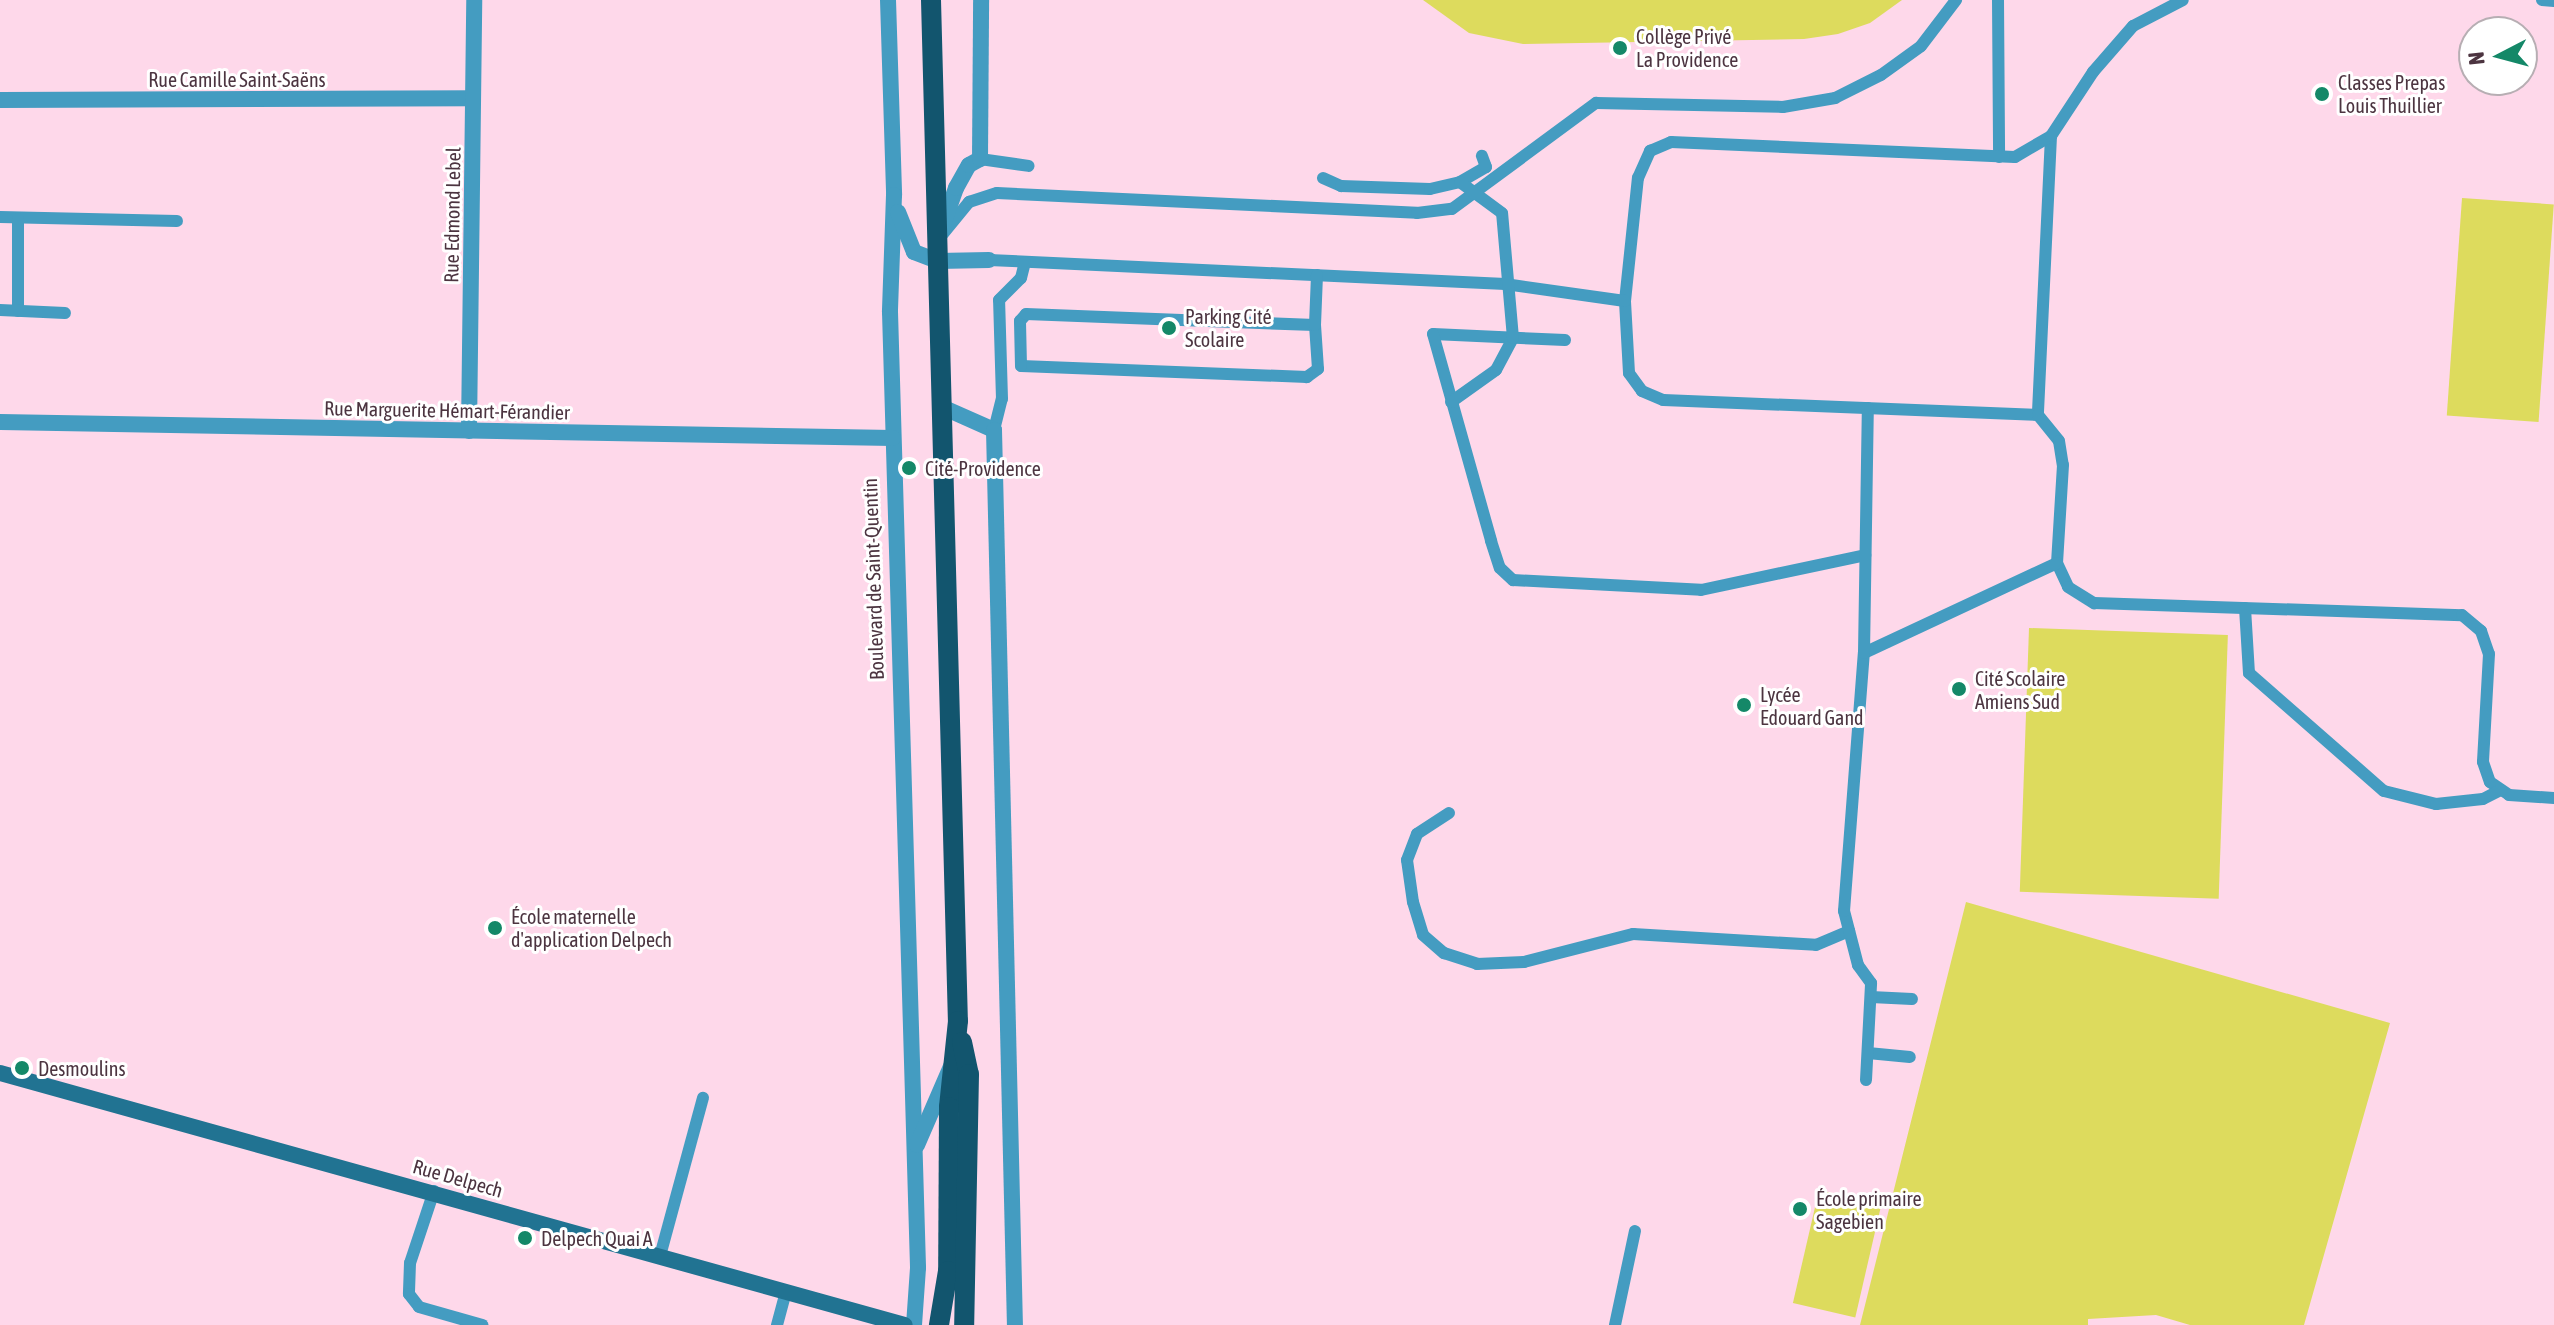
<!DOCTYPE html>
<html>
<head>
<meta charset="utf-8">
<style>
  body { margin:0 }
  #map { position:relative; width:2554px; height:1325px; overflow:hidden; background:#fed8ea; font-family:"Asap Condensed",sans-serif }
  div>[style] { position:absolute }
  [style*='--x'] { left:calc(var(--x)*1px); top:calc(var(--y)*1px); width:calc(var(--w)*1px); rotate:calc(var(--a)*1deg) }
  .green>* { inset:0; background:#dddb5d; transform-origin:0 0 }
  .lane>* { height:12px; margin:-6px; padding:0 6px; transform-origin:6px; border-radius:6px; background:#449cc1 }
  .street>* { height:16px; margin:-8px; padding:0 8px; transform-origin:8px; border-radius:8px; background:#449cc1 }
  .secondary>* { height:16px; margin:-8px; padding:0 8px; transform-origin:8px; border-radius:8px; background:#217392 }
  .primary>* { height:20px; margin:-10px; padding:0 10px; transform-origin:10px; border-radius:10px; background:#12556e }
  .dots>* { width:22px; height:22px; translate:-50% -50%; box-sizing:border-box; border:4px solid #fff; border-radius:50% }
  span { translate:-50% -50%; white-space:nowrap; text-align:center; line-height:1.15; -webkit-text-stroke:6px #fff; paint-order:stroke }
  .poi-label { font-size:20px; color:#4c3440 }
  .left { translate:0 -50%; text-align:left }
  .street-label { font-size:20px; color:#4c3440 }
  .north { position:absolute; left:2458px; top:16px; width:80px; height:80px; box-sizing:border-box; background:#fff; border:2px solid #b7aeb3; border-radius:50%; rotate:264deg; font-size:22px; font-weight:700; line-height:32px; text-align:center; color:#4c3440 }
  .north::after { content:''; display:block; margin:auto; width:28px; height:36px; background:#148868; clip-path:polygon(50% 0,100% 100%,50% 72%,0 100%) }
</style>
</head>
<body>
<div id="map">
  <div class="green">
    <div style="clip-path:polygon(1423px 0,1902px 0,1870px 23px,1838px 34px,1804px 39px,1523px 44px,1469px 33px)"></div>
    <div style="left:2462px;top:198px;width:92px;height:218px;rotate:4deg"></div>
    <div style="left:2029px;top:628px;width:199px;height:264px;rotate:2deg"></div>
    <div style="clip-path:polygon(1966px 902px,2390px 1023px,2304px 1325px,2190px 1325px,2156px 1315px,2088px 1319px,2088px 1325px,1860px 1325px)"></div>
    <div style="left:1819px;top:1190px;width:64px;height:116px;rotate:13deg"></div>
  </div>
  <div class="lane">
    <div style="--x:1998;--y:0;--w:157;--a:89.6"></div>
    <div style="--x:2542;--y:0;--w:12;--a:5"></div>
    <div style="--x:2051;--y:136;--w:279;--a:92.7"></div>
    <div style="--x:2038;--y:415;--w:375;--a:-177.7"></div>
    <div style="--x:1663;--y:400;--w:23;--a:-157"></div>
    <div style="--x:1642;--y:391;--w:22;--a:-126"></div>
    <div style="--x:1629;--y:373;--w:72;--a:-93.2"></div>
    <div style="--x:1625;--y:301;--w:124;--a:-84"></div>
    <div style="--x:1638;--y:178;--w:30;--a:-66"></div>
    <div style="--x:1650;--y:151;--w:23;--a:-23"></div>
    <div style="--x:1671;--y:142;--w:344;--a:2.5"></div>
    <div style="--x:2015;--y:157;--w:42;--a:-30.3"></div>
    <div style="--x:2051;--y:136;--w:77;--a:-56.7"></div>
    <div style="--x:2093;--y:72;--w:61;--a:-49"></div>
    <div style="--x:2133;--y:26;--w:56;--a:-27.5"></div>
    <div style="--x:980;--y:159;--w:49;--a:8.1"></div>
    <div style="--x:1323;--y:178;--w:20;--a:24"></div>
    <div style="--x:1341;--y:186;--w:89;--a:1.9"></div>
    <div style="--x:1430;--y:189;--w:31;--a:-13"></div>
    <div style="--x:1460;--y:182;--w:30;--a:-30"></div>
    <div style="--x:1486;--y:167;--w:12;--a:-110"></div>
    <div style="--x:0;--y:217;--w:177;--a:1.3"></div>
    <div style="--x:18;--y:219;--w:92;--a:90"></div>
    <div style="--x:942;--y:235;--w:43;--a:-50.7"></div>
    <div style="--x:969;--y:202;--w:29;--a:-18"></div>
    <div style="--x:997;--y:193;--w:420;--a:2.7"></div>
    <div style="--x:1417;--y:213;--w:35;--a:-7"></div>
    <div style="--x:1452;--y:209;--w:179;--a:-36.4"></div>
    <div style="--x:1596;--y:103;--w:187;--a:1.2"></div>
    <div style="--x:1783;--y:107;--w:53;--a:-9.8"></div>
    <div style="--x:1835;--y:98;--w:51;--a:-26.6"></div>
    <div style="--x:1881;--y:75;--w:49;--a:-35.9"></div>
    <div style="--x:1921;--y:46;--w:58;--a:-52.7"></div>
    <div style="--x:989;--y:260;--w:517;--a:2.66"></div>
    <div style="--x:1505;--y:284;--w:121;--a:8.1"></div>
    <div style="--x:0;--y:310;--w:65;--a:2.6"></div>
    <div style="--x:1315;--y:325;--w:44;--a:86.1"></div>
    <div style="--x:1318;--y:369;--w:14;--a:144"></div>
    <div style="--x:1307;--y:377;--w:286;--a:-177.8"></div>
    <div style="--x:1021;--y:366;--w:45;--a:-91.3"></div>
    <div style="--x:1020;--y:321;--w:9;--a:-49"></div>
    <div style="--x:1026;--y:314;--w:289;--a:2.2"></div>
    <div style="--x:1315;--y:325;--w:50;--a:-87.7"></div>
    <div style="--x:1565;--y:340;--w:132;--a:-177.4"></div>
    <div style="--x:1433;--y:334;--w:215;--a:74.3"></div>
    <div style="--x:1491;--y:541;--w:28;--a:72"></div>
    <div style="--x:1500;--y:568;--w:18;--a:43"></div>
    <div style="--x:1513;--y:580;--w:188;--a:3"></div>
    <div style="--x:1701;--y:590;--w:168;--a:-12"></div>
    <div style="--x:1451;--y:402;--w:55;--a:-35.4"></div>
    <div style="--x:1496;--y:370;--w:36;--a:-62"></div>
    <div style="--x:1513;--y:338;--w:125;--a:-95"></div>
    <div style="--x:1502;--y:213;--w:52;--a:-143.6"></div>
    <div style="--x:2038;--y:415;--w:33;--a:51"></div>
    <div style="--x:2059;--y:441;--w:24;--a:81"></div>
    <div style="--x:2063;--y:465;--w:98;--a:93.5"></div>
    <div style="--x:2057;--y:563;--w:26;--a:65"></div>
    <div style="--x:2068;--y:587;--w:31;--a:32"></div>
    <div style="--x:2094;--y:603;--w:368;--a:1.9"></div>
    <div style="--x:2462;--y:615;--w:25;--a:40"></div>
    <div style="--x:2481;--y:631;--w:24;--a:71"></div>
    <div style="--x:2489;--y:654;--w:108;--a:93.2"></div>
    <div style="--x:2483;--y:762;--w:21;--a:71"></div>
    <div style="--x:2490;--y:782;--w:23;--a:34"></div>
    <div style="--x:2509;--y:795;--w:45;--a:3.8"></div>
    <div style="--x:994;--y:430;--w:32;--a:-76"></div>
    <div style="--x:1002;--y:399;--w:99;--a:-91.7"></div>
    <div style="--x:999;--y:300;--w:31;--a:-45"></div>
    <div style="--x:1021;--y:278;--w:16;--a:-76"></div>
    <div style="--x:2245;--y:608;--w:65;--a:86.5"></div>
    <div style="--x:2249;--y:673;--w:179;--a:41.2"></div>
    <div style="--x:2384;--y:791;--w:54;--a:14"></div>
    <div style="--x:2436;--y:804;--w:47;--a:-6.1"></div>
    <div style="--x:2483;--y:799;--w:20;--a:-27"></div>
    <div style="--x:1864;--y:653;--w:213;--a:-25"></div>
    <div style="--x:1449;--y:813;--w:38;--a:147"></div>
    <div style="--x:1417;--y:834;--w:28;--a:111"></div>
    <div style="--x:1407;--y:860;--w:42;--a:81.9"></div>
    <div style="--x:1413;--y:902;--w:34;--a:73"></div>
    <div style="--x:1423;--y:935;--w:28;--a:41"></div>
    <div style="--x:1444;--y:953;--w:35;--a:18"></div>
    <div style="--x:1477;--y:964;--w:47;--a:-2.4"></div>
    <div style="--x:1524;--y:962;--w:113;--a:-14.4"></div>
    <div style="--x:1633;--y:934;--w:183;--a:3.4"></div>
    <div style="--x:1816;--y:945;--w:36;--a:-23"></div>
    <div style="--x:1871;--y:997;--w:41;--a:2.8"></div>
    <div style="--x:1868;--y:1053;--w:42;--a:5.4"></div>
    <div style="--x:1866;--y:1080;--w:97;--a:-87"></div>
    <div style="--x:1871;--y:983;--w:22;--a:-126"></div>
    <div style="--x:1858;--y:965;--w:56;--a:-104.5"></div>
    <div style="--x:1844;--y:911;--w:259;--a:-85.6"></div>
    <div style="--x:1864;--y:653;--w:245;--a:-89.1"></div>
    <div style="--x:434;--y:1191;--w:76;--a:108.4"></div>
    <div style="--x:410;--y:1263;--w:31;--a:92"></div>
    <div style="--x:409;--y:1294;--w:16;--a:52"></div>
    <div style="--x:419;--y:1307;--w:66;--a:15.9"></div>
    <div style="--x:660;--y:1256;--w:164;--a:-74.8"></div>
    <div style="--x:777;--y:1325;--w:35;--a:-75"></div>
    <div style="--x:1615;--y:1325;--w:96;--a:-78"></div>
  </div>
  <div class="street">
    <div style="--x:888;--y:0;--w:195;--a:88.2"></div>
    <div style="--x:894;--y:195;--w:117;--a:92"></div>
    <div style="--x:890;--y:312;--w:956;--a:88.32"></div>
    <div style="--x:918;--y:1268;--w:57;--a:94"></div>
    <div style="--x:0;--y:100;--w:473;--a:-0.2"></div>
    <div style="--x:898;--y:212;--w:43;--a:68.2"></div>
    <div style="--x:914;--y:252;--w:26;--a:21"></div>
    <div style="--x:938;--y:261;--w:51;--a:-1.1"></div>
    <div style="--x:940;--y:233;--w:48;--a:-70.4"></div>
    <div style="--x:956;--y:188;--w:26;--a:-61"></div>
    <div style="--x:969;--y:165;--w:13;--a:-29"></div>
    <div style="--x:980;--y:159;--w:159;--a:-89.6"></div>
    <div style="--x:942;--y:407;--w:57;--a:23.9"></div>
    <div style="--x:994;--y:430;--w:895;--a:88.66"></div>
    <div style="--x:0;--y:422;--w:893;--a:1.03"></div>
    <div style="--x:469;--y:431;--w:431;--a:-89.3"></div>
    <div style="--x:917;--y:1145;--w:88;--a:-66.6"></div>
  </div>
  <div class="secondary">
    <div style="--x:0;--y:1073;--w:939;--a:15.56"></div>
  </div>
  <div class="primary">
    <div style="--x:931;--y:0;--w:1021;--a:88.49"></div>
    <div style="--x:958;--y:1021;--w:86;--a:96"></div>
    <div style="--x:949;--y:1107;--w:164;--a:90.3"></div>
    <div style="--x:948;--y:1271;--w:55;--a:99.5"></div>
    <div style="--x:962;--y:1042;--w:33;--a:78"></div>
    <div style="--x:969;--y:1074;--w:251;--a:91.1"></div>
  </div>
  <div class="dots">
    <div style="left:1620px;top:48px;background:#148868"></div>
    <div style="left:2322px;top:94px;background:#148868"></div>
    <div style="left:1169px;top:328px;background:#148868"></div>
    <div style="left:909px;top:468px;background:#148868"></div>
    <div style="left:1959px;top:689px;background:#148868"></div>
    <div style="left:1744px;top:705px;background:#148868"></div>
    <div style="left:495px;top:928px;background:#148868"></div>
    <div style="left:22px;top:1068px;background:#148868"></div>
    <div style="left:1800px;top:1209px;background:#148868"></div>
    <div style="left:525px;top:1238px;background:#148868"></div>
  </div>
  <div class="poi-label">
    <span class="left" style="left:1636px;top:48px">Collège Privé<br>La Providence</span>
    <span class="left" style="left:2338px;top:94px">Classes Prepas<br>Louis Thuillier</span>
    <span class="left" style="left:1185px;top:328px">Parking Cité<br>Scolaire</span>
    <span class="left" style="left:925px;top:468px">Cité-Providence</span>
    <span class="left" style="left:1975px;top:690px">Cité Scolaire<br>Amiens Sud</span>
    <span class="left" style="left:1760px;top:706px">Lycée<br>Edouard Gand</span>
    <span class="left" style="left:511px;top:928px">École maternelle<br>d'application Delpech</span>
    <span class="left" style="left:38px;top:1068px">Desmoulins</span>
    <span class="left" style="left:1816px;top:1210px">École primaire<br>Sagebien</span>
    <span class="left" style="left:541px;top:1238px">Delpech Quai A</span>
  </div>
  <div class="street-label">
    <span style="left:237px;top:79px">Rue Camille Saint-Saëns</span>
    <span style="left:452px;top:215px;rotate:-89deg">Rue Edmond Lebel</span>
    <span style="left:447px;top:410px;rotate:1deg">Rue Marguerite Hémart-Férandier</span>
    <span style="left:873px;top:579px;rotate:-92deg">Boulevard de Saint-Quentin</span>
    <span style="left:458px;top:1178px;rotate:16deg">Rue Delpech</span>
  </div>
  <div class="north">N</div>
</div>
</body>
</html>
